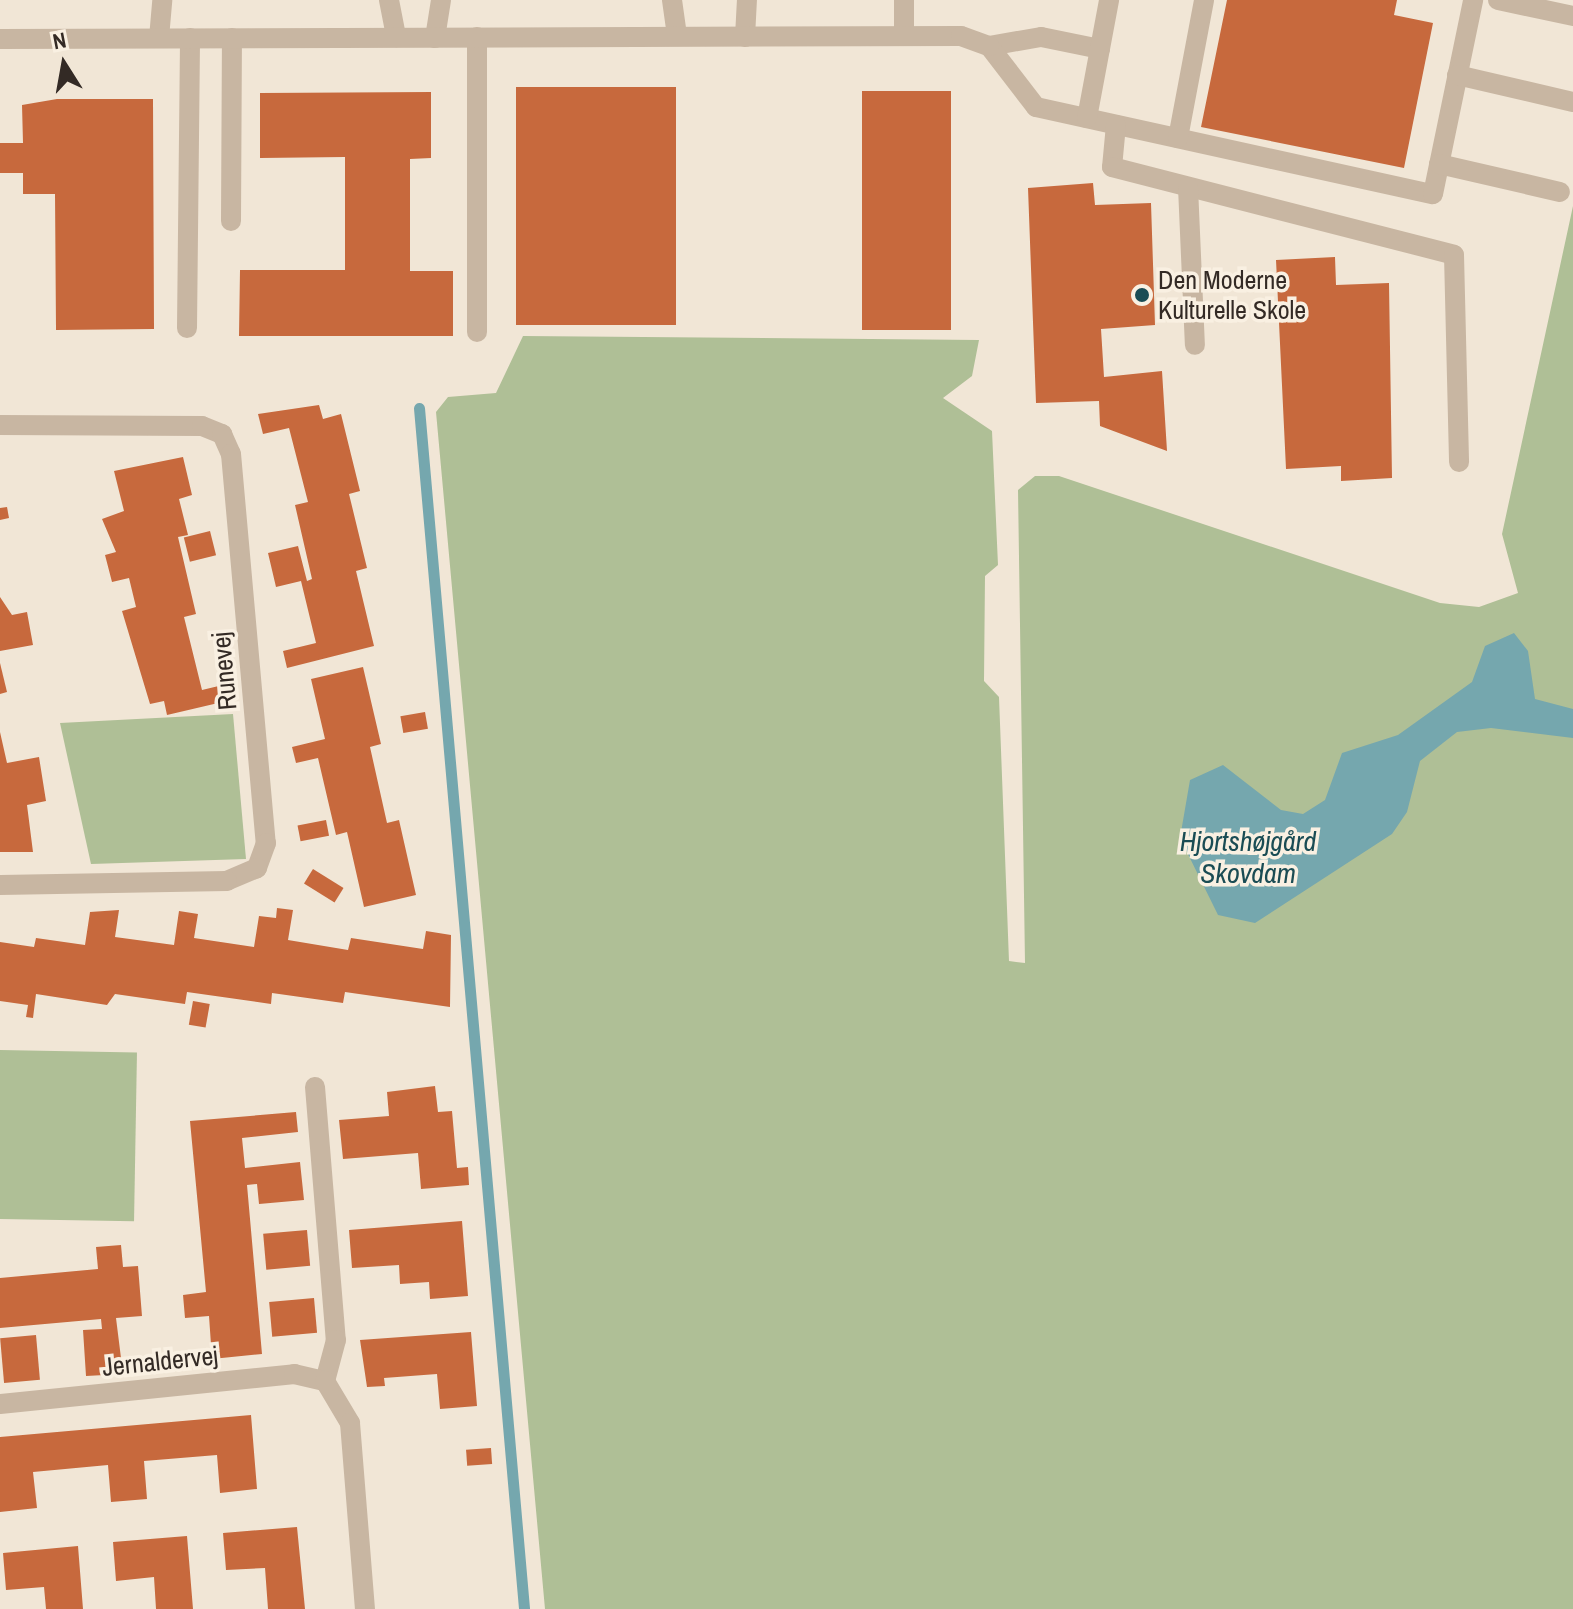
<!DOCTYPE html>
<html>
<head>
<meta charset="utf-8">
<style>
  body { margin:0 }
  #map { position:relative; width:1573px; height:1609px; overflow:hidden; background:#f1e6d6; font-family:"Archivo Narrow",sans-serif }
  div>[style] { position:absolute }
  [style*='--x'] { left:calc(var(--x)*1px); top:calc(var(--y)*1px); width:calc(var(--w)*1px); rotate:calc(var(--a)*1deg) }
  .green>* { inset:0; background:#afbf96; transform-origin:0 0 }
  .water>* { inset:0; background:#75a7ae }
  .stream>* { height:11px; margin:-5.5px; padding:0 5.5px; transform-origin:5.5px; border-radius:5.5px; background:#75a7ae }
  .building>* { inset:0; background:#c7693d; transform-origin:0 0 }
  .service>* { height:20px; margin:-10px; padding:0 10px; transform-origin:10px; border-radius:10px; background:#c8b6a2 }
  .minor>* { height:20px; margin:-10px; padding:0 10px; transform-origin:10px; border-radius:10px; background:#c8b6a2 }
  .dots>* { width:22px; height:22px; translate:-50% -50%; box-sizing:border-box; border:4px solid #f9f0e2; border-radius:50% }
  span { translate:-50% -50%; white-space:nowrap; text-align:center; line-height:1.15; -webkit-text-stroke:7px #f9f0e2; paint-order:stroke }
  .poi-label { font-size:26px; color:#332a25 }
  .left { translate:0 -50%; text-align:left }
  .street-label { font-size:26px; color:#332a25 }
  .water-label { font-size:28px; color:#1a4c54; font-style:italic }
  .north { position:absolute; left:24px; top:24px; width:80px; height:80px; -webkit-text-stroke:6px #f9f0e2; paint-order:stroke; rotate:349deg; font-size:22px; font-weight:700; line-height:32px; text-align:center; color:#332a25 }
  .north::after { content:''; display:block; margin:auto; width:28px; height:36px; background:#332a25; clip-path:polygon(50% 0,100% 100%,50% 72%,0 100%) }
</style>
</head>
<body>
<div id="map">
  <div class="green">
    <div style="clip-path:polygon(1573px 206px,1573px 1609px,545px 1609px,436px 412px,448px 397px,496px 393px,523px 336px,979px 340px,972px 376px,943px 398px,992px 431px,998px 565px,985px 576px,984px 681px,999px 697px,1009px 961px,1025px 963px,1018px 490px,1035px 476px,1059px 476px,1440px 603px,1479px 607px,1518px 593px,1502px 534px)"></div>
    <div style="clip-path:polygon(233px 714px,246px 859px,91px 864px,60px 723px)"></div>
    <div style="left:0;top:1050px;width:137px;height:169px;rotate:1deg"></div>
  </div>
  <div class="water">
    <div style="clip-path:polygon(1514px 633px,1528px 651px,1535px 699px,1573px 709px,1573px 738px,1491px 728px,1457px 732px,1420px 761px,1407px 812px,1392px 834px,1255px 923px,1218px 915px,1180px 838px,1190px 780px,1223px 765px,1281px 810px,1303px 814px,1325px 800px,1342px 753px,1398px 735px,1472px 682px,1485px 646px)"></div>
  </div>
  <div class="stream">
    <div style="--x:419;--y:408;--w:1206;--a:85"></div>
  </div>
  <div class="building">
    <div style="clip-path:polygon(1227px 0,1397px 0,1394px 15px,1433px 23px,1404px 168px,1201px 127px)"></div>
    <div style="left:676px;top:87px;width:238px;height:160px;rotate:90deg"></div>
    <div style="left:862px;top:91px;width:89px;height:239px"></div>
    <div style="clip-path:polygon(431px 92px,431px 158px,410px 159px,410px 271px,453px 271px,453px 336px,239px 336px,240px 270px,345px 270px,345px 157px,260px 158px,260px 93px)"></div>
    <div style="clip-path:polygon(57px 99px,153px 99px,154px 329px,56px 330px,55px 194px,23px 194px,23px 173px,0 173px,0 143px,23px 143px,22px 105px)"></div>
    <div style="clip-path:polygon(1093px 183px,1095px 205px,1151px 203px,1155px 325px,1101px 329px,1104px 377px,1162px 371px,1167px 451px,1100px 426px,1099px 401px,1036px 403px,1028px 188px)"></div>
    <div style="clip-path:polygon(1335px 257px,1336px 285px,1389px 283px,1392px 478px,1341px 481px,1341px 466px,1286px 469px,1276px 260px)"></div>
    <div style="clip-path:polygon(319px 405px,323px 419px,341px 414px,360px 491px,349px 494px,367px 568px,356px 571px,374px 646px,287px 668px,283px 651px,316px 643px,301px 581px,276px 587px,268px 553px,298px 546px,307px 581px,312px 579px,295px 505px,308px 502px,289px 428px,263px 434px,258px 414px)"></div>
    <div style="clip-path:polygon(183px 457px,192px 495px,179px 499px,188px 535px,178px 537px,196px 614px,184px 617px,202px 690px,227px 684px,231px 700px,167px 715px,164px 701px,150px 704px,122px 611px,136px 607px,129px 578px,112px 582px,105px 555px,116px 552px,102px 519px,124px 511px,114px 471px)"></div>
    <div style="clip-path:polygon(7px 507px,9px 518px,0 520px,0 508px)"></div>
    <div style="left:210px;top:531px;width:25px;height:27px;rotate:76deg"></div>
    <div style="clip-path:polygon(0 597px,12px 615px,27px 612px,33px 645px,0 651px)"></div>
    <div style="clip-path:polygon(0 663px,7px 692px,0 694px)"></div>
    <div style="clip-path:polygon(363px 667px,381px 744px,370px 747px,387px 823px,399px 820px,416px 895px,364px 907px,347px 832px,336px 835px,318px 758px,296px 763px,292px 747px,325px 739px,311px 679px)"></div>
    <div style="left:425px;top:712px;width:17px;height:25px;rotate:80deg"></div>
    <div style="clip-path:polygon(0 732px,7px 763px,39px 757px,46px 801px,27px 805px,33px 852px,0 852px)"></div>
    <div style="left:326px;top:820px;width:16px;height:29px;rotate:79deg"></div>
    <div style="left:313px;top:869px;width:36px;height:17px;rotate:32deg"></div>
    <div style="clip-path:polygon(277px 908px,293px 910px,288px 940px,348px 950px,351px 938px,423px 949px,426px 931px,451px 935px,450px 1007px,345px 992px,343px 1003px,272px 993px,271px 1004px,187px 992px,185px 1004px,115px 994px,107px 1005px,36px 994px,33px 1018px,26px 1017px,28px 1005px,0 1001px,0 942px,34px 947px,36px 938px,85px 945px,90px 912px,119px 910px,115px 937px,174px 945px,179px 911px,198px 914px,194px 938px,254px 947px,259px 916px,276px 918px)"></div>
    <div style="left:193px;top:1001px;width:17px;height:24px;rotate:10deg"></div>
    <div style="clip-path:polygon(435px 1086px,438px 1112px,452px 1111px,457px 1168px,468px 1167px,469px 1185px,421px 1189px,418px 1153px,343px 1159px,339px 1120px,389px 1116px,387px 1092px)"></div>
    <div style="clip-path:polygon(296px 1112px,298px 1132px,242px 1138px,245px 1168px,300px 1162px,304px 1200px,259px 1204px,257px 1184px,247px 1185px,262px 1354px,212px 1359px,209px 1316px,185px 1318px,183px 1295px,206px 1292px,190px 1121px)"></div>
    <div style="clip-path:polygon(462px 1221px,468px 1296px,430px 1299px,429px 1282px,400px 1284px,399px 1265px,352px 1268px,349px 1230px)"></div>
    <div style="left:307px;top:1230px;width:36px;height:44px;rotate:85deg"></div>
    <div style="clip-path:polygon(121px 1245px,123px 1267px,138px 1266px,142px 1316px,116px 1318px,123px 1374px,86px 1376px,83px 1330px,102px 1329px,101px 1319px,0 1328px,0 1278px,98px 1269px,96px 1247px)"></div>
    <div style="left:314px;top:1298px;width:35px;height:45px;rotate:85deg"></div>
    <div style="clip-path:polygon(471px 1332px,477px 1406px,440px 1409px,437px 1374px,384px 1378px,385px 1386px,367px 1387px,360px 1340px)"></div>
    <div style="left:36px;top:1335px;width:45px;height:36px;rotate:85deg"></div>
    <div style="clip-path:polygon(251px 1415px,257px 1489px,220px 1493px,217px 1455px,144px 1461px,147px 1499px,111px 1502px,108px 1465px,33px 1472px,37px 1508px,0 1512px,0 1437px)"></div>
    <div style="left:491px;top:1448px;width:16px;height:25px;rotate:86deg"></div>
    <div style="clip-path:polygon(297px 1527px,305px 1609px,268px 1609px,265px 1568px,226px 1570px,223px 1533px)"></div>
    <div style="clip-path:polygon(187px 1536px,193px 1609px,156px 1609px,154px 1577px,116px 1581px,113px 1542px)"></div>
    <div style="clip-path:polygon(78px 1546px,83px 1609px,46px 1609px,44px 1587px,6px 1590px,3px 1553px)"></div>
  </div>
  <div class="service">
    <div style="--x:389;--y:0;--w:38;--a:79"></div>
    <div style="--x:672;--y:0;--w:36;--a:82"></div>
    <div style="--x:1498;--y:0;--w:77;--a:12"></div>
    <div style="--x:904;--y:36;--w:36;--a:-90"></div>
    <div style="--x:477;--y:37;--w:295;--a:90"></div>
    <div style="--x:745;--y:37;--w:37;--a:-87"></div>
    <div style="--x:159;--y:38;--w:38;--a:-85"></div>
    <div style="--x:435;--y:38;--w:38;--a:-81"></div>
    <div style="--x:1100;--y:49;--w:60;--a:-168.5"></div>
    <div style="--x:1041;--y:37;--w:53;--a:170.2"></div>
    <div style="--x:989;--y:46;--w:77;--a:52.4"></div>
    <div style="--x:1036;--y:107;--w:406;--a:12.4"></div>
    <div style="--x:1433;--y:194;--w:198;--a:-78.3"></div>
    <div style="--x:1457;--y:75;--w:119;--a:13.1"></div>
    <div style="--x:1087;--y:118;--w:120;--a:-79.4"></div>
    <div style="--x:1116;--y:125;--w:42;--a:95.4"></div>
    <div style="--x:1112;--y:167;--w:353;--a:14.4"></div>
    <div style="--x:1454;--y:255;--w:207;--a:88.6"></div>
    <div style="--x:1178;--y:138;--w:140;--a:-79.3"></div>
    <div style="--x:1439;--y:164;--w:124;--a:13"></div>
    <div style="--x:1188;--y:187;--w:158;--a:87.5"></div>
    <div style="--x:231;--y:221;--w:183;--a:-89.7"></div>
    <div style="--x:187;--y:328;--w:290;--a:-89.4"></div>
  </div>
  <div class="minor">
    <div style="--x:0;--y:39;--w:961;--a:-0.18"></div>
    <div style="--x:961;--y:36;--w:30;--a:20"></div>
    <div style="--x:0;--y:425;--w:202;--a:0.3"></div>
    <div style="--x:202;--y:426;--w:22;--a:22"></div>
    <div style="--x:222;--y:434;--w:22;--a:66"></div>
    <div style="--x:231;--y:454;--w:391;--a:84.9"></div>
    <div style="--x:266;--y:843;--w:27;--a:110"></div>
    <div style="--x:257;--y:868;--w:33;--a:157"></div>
    <div style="--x:227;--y:881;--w:227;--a:179"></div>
    <div style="--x:315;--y:1087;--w:254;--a:85.3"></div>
    <div style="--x:336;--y:1340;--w:42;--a:105"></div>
    <div style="--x:0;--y:1404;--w:296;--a:-5.8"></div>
    <div style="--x:294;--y:1374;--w:32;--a:13"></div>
    <div style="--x:325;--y:1381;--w:49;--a:59.2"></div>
    <div style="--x:350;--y:1423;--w:187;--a:85.4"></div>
  </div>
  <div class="dots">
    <div style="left:1142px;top:295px;background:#1a4c54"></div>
  </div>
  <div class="poi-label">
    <span class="left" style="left:1158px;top:295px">Den Moderne<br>Kulturelle Skole</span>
  </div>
  <div class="street-label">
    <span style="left:224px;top:671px;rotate:-95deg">Runevej</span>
    <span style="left:160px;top:1361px;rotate:-6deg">Jernaldervej</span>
  </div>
  <div class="water-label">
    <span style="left:1248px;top:857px">Hjortshøjgård<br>Skovdam</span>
  </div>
  <div class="north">N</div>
</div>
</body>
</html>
